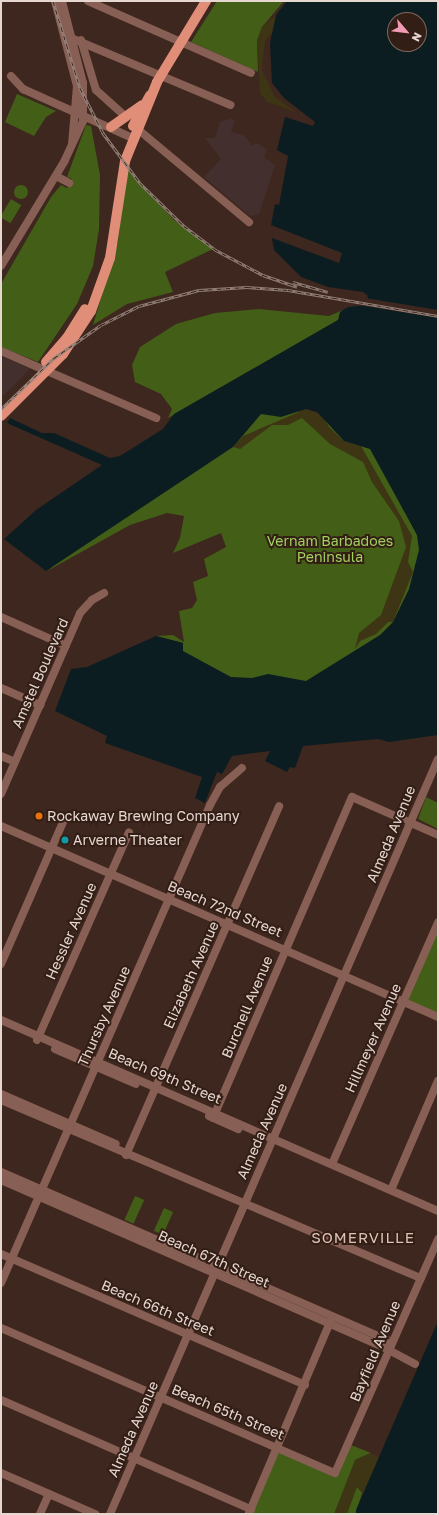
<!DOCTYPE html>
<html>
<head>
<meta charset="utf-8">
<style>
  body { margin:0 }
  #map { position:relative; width:439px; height:1515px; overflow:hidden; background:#3e271e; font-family:"Golos Text",sans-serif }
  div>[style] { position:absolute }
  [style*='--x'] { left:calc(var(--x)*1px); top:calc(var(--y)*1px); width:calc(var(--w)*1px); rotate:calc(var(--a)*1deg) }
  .industrial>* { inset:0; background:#432f2d }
  .green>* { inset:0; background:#425e17; transform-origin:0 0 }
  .round { border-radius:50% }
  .sand>* { inset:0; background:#3d3514 }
  .water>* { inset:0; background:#0c1d22 }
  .pier>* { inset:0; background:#3e271e }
  .minor>* { height:8px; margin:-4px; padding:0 4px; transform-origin:4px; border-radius:4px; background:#885f54 }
  .major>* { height:10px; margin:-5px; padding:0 5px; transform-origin:5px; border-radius:5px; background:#e18e78 }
  .rail>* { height:3px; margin-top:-1.5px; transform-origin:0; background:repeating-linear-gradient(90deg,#331e15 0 4.5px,#938079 0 9px); box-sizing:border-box; border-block:1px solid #938079 }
  .dots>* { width:11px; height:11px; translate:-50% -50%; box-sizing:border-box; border:2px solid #331e15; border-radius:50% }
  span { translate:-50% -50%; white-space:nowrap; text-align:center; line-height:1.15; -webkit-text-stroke:4px #331e15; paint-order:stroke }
  .park-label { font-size:14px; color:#a0d25d }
  .street-label { font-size:14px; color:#e6d7d1 }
  .poi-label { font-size:14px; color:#e6d7d1 }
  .left { translate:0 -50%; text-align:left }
  .neighbourhood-label { font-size:15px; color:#dec1b5; letter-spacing:1px }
  .frame { position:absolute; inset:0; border:2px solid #e6d7d1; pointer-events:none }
  .north { position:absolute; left:387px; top:12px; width:40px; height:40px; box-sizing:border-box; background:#331e15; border:1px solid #7b6860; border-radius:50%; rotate:118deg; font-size:11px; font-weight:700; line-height:16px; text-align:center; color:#e6d7d1 }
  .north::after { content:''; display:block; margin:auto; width:14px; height:18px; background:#f19ab1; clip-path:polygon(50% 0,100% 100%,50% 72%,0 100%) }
</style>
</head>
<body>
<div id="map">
  <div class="industrial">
    <div style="clip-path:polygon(231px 118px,235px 121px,231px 132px,244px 135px,252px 146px,257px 143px,267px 149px,264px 157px,275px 165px,259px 214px,250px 216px,204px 177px,221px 159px,205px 138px,215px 138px,220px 122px)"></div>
    <div style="clip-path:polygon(1px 356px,30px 369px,1px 398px)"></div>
  </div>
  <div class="green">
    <div style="clip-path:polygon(217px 1px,284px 1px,262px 27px,257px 41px,258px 72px,191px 42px)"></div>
    <div style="clip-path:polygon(17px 94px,56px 111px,46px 117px,34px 136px,5px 122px)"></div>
    <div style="clip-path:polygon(86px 125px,91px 126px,100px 175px,99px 229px,93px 266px,77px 304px,38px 362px,1px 347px,1px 284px,51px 197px,61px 185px,67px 188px,72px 179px,67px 177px)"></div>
    <div style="clip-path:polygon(127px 167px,173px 219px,213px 249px,165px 272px,173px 292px,127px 304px,93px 325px,118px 241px)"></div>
    <div class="round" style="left:14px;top:185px;width:14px;height:14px"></div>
    <div style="left:11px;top:199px;width:12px;height:21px;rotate:31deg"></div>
    <div style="clip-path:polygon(259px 309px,329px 316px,343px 310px,338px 320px,168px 418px,172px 409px,161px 394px,135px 382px,132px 365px,140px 347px,176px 324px,215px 313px)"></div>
    <div style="clip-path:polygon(282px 405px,367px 437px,396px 488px,423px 549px,412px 592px,394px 625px,324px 681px,245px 684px,182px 654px,183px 643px,156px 636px,173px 635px,184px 642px,179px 611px,192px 608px,197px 600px,193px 582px,208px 576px,204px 559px,226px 547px,221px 533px,173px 553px,180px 538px,184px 516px,167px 513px,130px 525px,47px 571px,256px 410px)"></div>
    <div style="clip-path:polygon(426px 797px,438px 803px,438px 829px,418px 819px)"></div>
    <div style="clip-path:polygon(438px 922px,438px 1017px,403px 1001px)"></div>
    <div style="left:135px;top:1196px;width:10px;height:26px;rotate:24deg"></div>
    <div style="left:164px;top:1208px;width:10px;height:25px;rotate:24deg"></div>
    <div style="clip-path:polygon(351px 1445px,371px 1453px,355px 1460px,364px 1486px,356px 1514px,249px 1514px,277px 1448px,336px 1473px)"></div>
  </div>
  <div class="sand">
    <div style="clip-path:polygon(276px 15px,276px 27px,265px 41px,262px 70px,275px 97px,296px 112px,267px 102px,260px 93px,257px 41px,262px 27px)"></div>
    <div style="clip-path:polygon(306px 409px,322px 415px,329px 427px,344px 441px,361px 446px,412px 536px,408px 562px,413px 572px,393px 622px,388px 622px,376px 634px,360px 641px,355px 649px,359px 633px,381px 615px,406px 547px,399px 521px,372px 482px,363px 462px,330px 444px,302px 418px,288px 425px,272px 425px,240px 449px,233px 447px,243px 436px)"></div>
    <div style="clip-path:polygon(371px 1453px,379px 1457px,363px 1494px,357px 1487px,347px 1514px,334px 1514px,355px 1460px)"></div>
  </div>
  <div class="water">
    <div style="clip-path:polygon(evenodd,287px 1px,438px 1px,438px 735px,389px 742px,378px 739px,303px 746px,295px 768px,290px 767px,287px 772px,265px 761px,270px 751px,232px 756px,222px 774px,217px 772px,205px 803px,195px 798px,202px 777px,105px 743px,107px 736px,55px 711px,71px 669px,87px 667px,156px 636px,183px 643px,183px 651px,231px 677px,252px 678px,268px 674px,306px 681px,380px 635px,393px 622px,409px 589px,419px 550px,417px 535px,405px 513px,370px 449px,344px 441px,317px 412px,306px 409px,281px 417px,261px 414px,233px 447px,46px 571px,4px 539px,36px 510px,102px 465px,7px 423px,10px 418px,42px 433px,54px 433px,110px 458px,120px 456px,163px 429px,174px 414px,338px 320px,340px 312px,348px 307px,366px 305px,368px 296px,363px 292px,328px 287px,301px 277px,274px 250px,272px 238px,339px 263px,342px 253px,271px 225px,275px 204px,279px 205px,288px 156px,277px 150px,285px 117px,313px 126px,315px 122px,284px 98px,272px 83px,270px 43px,276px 15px,287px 1px,395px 20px,419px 20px,419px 44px,395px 44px,395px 20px)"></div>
    <div style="clip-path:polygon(438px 1321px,438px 1514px,356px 1514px,356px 1510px)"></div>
  </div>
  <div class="pier">
    <div style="clip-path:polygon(365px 298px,438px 310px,438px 318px,359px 305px,365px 303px)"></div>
  </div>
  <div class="minor">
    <div style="--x:55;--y:1;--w:88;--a:75.5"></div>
    <div style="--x:77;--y:86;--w:58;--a:94.9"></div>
    <div style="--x:88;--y:1;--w:178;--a:23.8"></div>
    <div style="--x:71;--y:38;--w:173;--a:22.8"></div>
    <div style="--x:81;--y:40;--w:52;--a:73.3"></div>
    <div style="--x:96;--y:90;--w:40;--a:42"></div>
    <div style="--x:11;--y:76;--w:18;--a:47"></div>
    <div style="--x:23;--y:89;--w:123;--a:24.1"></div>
    <div style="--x:134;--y:126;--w:150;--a:39.9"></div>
    <div style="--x:56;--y:176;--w:15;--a:28"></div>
    <div style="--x:1;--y:266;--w:122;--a:-58.8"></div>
    <div style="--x:64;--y:162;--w:45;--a:-65.1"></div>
    <div style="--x:83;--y:121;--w:38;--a:-90"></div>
    <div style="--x:83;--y:83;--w:85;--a:-104.4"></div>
    <div style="--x:1;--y:351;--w:43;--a:23.6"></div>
    <div style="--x:47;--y:371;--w:119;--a:23.3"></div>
    <div style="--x:1;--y:617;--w:71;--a:24"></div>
    <div style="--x:1;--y:688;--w:43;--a:23.6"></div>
    <div style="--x:1;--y:756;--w:15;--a:23"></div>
    <div style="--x:1;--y:794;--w:197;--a:-66.4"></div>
    <div style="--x:80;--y:613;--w:18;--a:-47"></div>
    <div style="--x:92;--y:600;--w:14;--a:-30"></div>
    <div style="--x:1;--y:826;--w:477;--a:23.6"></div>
    <div style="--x:1;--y:964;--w:157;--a:-66.4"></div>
    <div style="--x:1;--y:1020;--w:477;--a:23.6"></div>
    <div style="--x:37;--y:1040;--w:227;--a:-66.1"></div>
    <div style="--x:55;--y:1049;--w:88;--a:23.4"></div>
    <div style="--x:1;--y:1094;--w:125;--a:23.5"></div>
    <div style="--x:1;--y:1100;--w:456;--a:23"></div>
    <div style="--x:209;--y:1116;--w:32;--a:24"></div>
    <div style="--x:213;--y:1118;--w:350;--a:-66.6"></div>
    <div style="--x:352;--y:797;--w:94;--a:23.8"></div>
    <div style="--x:126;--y:1155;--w:381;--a:-66.3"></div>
    <div style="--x:332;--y:1164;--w:264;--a:-66.3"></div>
    <div style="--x:1;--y:1172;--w:426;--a:23.5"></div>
    <div style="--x:1;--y:1180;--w:419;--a:23.6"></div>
    <div style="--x:385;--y:1348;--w:34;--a:28"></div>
    <div style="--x:391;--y:1190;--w:119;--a:-66.7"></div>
    <div style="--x:1;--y:1254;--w:331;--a:23.3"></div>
    <div style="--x:1;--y:1283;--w:522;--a:-66.38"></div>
    <div style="--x:210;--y:805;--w:21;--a:-61"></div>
    <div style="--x:220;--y:787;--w:29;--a:-41"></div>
    <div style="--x:1;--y:1328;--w:364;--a:23.5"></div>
    <div style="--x:335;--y:1473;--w:256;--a:-66.2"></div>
    <div style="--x:1;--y:1400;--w:273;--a:23.6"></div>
    <div style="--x:1;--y:1473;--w:103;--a:23.6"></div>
    <div style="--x:249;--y:1513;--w:210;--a:-67"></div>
    <div style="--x:40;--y:1514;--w:22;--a:-66"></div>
    <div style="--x:110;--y:1514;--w:823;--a:-66.52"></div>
  </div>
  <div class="major">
    <div style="--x:133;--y:126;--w:35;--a:-61"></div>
    <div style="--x:111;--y:127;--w:38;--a:-35"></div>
    <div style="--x:46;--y:362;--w:32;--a:-49"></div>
    <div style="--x:67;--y:338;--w:34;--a:-58"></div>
    <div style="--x:1;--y:416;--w:88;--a:-45"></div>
    <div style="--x:63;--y:354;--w:51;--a:-56.9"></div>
    <div style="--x:91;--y:311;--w:56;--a:-70.3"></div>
    <div style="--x:110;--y:258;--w:98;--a:-81.2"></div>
    <div style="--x:125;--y:161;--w:85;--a:-67.9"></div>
    <div style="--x:157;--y:82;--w:95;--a:-58.8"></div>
  </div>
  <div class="rail">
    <div style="--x:53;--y:1;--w:91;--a:72.8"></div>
    <div style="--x:80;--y:88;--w:51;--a:62.9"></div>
    <div style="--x:103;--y:133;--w:62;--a:53.5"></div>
    <div style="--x:140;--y:183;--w:62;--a:44.3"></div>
    <div style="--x:184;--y:226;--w:38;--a:37"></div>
    <div style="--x:214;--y:249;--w:55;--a:28"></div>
    <div style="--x:263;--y:275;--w:36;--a:19"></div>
    <div style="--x:293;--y:282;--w:36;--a:16"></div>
    <div style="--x:1;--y:409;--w:74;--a:-43.9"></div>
    <div style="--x:54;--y:358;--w:57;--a:-35.1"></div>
    <div style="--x:101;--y:325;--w:42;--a:-26.6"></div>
    <div style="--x:139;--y:306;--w:62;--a:-14.9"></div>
    <div style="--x:199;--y:290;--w:48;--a:-3.6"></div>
    <div style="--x:247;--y:287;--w:41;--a:4.2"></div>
    <div style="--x:288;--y:290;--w:152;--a:9.8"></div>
  </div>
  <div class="dots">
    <div style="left:39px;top:816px;background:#e8710a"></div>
    <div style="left:65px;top:840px;background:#0f9aa8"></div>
  </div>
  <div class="park-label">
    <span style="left:330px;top:549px">Vernam Barbadoes<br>Peninsula</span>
  </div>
  <div class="street-label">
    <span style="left:40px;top:673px;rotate:-66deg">Amstel Boulevard</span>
    <span style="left:391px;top:834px;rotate:-67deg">Almeda Avenue</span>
    <span style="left:225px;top:909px;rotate:23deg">Beach 72nd Street</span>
    <span style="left:71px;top:931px;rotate:-66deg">Hessler Avenue</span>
    <span style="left:191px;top:975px;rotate:-66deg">Elizabeth Avenue</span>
    <span style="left:247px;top:1007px;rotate:-67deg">Burchell Avenue</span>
    <span style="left:104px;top:1016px;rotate:-66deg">Thursby Avenue</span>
    <span style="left:373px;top:1038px;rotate:-66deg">Hillmeyer Avenue</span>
    <span style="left:165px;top:1076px;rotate:23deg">Beach 69th Street</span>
    <span style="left:262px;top:1131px;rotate:-66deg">Almeda Avenue</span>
    <span style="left:214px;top:1259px;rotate:24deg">Beach 67th Street</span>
    <span style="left:158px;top:1308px;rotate:23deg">Beach 66th Street</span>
    <span style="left:375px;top:1351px;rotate:-67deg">Bayfield Avenue</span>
    <span style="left:228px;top:1412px;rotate:23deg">Beach 65th Street</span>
    <span style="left:133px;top:1429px;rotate:-66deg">Almeda Avenue</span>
  </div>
  <div class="poi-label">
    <span class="left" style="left:47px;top:816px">Rockaway Brewing Company</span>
    <span class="left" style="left:73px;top:840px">Arverne Theater</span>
  </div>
  <div class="neighbourhood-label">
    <span style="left:363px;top:1238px">SOMERVILLE</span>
  </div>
  <div class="frame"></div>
  <div class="north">N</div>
</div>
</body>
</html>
